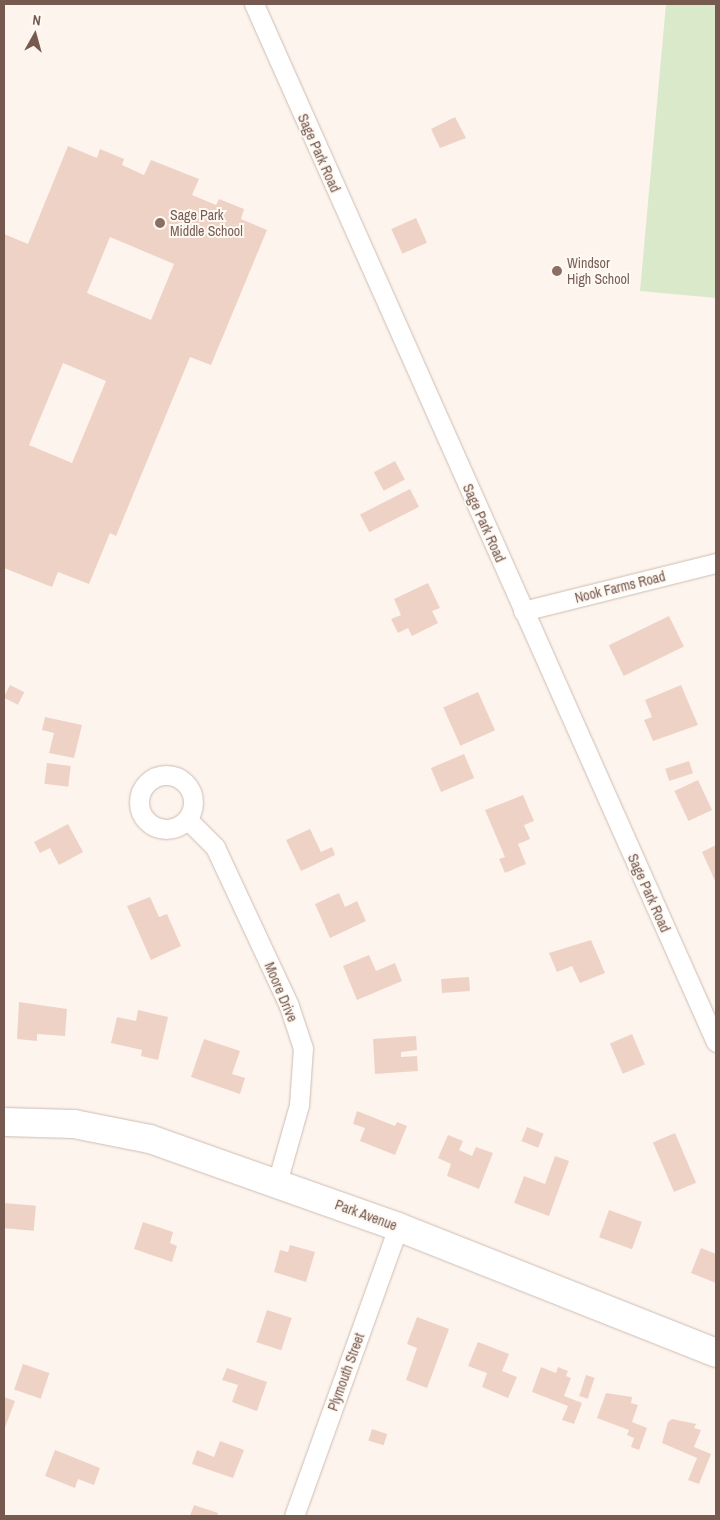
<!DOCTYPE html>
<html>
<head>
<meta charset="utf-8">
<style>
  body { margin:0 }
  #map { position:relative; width:720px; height:1520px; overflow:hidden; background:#fcf4ed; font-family:"Archivo Narrow",sans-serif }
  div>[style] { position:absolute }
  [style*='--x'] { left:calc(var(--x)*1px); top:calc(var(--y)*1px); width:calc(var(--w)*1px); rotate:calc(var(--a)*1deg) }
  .green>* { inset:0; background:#dbe9cb }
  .building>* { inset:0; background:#efd2c6; transform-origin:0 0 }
  .roads { filter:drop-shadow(0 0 1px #cebcb2) drop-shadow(0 0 1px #cebcb2) }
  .minor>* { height:19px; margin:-9.5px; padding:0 9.5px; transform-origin:9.5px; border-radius:9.5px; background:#fff }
  .minor>.ring { margin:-9.5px; padding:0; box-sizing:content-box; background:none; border:19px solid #fff; border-radius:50% }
  .secondary>* { height:28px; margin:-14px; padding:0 14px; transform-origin:14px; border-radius:14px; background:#fff }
  .dots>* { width:14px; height:14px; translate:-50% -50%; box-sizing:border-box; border:2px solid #fef9f3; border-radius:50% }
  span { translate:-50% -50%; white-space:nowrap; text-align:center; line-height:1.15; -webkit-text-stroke:4px #fef9f3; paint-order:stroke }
  .street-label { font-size:14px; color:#765a50 }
  .education-label { font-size:14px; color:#785e54 }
  .left { translate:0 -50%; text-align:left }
  .frame { position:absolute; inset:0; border:5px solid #765a50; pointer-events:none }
  .north { position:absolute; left:10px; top:10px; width:50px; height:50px; -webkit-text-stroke:4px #fef9f3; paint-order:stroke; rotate:7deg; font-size:14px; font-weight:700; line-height:20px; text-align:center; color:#765a50 }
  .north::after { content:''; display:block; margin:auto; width:18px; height:22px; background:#765a50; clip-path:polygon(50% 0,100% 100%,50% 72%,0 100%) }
</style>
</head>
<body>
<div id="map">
  <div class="green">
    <div style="clip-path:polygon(666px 4px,716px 4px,716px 298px,640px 291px)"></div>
  </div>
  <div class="building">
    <div style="clip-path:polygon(455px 117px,466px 138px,440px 148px,431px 129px)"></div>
    <div style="clip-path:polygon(evenodd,68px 146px,97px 158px,100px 149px,124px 159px,122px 165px,144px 175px,151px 160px,199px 179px,192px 195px,216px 205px,219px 199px,244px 209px,241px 219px,267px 230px,211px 365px,190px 357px,116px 536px,110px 533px,89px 584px,58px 572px,52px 587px,4px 568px,4px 234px,28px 244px,68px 146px,110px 237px,174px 264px,151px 320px,87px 293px,110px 237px,68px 146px,63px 363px,106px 381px,72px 463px,29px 445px,63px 363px)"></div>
    <div style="left:416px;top:218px;width:27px;height:27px;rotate:66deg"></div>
    <div style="left:395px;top:461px;width:21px;height:24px;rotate:62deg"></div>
    <div style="left:410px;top:489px;width:20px;height:56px;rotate:63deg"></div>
    <div style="clip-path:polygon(428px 583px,440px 608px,432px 611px,438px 623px,412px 636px,408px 628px,398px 633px,391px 619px,401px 615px,394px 599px)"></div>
    <div style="left:669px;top:616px;width:34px;height:67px;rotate:64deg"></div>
    <div style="left:10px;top:685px;width:16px;height:14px;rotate:27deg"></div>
    <div style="clip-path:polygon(681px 685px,698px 725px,653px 741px,644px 720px,652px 717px,645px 700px)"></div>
    <div style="left:478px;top:692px;width:42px;height:38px;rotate:66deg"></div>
    <div style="clip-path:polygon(45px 717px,82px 725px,74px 758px,49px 753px,54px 733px,42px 730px)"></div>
    <div style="left:464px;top:754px;width:26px;height:36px;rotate:67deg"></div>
    <div style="left:689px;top:761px;width:13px;height:25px;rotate:72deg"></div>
    <div style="left:47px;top:763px;width:24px;height:21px;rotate:7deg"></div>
    <div style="left:698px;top:780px;width:33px;height:26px;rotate:65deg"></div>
    <div style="clip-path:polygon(523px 795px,534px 821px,524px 825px,530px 839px,518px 844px,526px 864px,505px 873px,499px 859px,505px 857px,485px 810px)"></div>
    <div style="clip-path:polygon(68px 824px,83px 852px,59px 865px,50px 848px,40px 853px,34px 842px)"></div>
    <div style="clip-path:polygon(310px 829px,321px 852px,332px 847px,335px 855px,301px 871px,286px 840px)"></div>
    <div style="clip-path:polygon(716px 845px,716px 883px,702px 852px)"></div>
    <div style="clip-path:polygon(339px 893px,345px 907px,357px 901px,366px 921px,330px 938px,315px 904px)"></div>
    <div style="clip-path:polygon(150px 897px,159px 917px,167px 914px,181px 946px,151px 960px,127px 906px)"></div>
    <div style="clip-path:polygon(591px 940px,605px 973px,580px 983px,572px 966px,557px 972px,549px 953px)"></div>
    <div style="clip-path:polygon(369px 955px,376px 971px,395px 963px,402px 981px,357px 1000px,343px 966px)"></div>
    <div style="left:469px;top:977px;width:14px;height:28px;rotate:86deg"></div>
    <div style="clip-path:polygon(19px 1002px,67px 1009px,65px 1036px,37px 1034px,37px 1041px,17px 1039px)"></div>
    <div style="clip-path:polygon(138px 1010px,168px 1017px,158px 1060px,141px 1056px,142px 1050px,111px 1043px,117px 1017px,136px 1021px)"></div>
    <div style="left:632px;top:1034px;width:33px;height:24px;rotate:67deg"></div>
    <div style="clip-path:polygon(416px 1036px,417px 1050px,401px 1052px,401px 1057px,417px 1056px,418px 1071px,375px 1074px,373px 1039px)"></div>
    <div style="clip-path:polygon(204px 1039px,240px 1051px,232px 1074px,245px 1078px,240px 1094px,191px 1077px)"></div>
    <div style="clip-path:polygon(357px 1111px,395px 1126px,397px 1122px,407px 1126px,395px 1155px,360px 1141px,365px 1128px,353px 1124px)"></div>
    <div style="left:527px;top:1127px;width:18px;height:15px;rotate:22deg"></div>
    <div style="left:675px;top:1133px;width:54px;height:24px;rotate:67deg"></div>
    <div style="clip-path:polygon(448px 1135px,463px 1141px,459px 1150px,472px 1156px,476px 1147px,493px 1153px,479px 1189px,447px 1176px,451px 1164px,438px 1158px)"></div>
    <div style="clip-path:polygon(555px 1156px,569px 1161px,549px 1216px,514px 1203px,524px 1176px,545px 1184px)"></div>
    <div style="left:4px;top:1203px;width:32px;height:25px;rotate:5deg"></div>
    <div style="left:609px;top:1210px;width:35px;height:29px;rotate:20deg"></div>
    <div style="clip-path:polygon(143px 1222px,173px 1232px,170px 1243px,177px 1246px,172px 1262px,134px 1249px)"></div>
    <div style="clip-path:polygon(290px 1245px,315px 1252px,306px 1282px,274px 1272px,280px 1250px,288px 1252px)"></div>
    <div style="clip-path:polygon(701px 1248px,716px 1254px,716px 1283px,691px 1273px)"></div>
    <div style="left:267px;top:1310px;width:26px;height:34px;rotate:18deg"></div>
    <div style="clip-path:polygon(417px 1317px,449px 1329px,427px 1388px,406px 1380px,417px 1348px,407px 1344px)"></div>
    <div style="clip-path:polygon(478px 1342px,509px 1354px,502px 1371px,517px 1377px,508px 1398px,482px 1387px,487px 1373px,468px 1366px)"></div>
    <div style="left:23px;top:1364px;width:28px;height:27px;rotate:19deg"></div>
    <div style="clip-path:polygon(541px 1367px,556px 1373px,558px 1367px,568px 1371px,566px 1376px,571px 1378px,564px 1396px,582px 1403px,574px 1424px,562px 1420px,568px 1406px,532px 1392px)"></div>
    <div style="clip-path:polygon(227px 1368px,267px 1382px,257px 1411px,232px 1402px,238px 1385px,222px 1380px)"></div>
    <div style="left:586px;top:1375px;width:9px;height:22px;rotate:18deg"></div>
    <div style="clip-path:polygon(606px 1393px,632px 1397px,631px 1403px,638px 1405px,632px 1422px,647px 1428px,639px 1450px,631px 1447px,634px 1438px,627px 1435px,629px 1430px,597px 1418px)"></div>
    <div style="clip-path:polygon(4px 1397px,15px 1401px,4px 1430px)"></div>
    <div style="clip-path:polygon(672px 1419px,696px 1424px,694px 1428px,701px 1430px,694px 1447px,711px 1454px,699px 1484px,688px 1480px,697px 1458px,662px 1443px,668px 1422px)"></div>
    <div style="left:372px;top:1429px;width:16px;height:12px;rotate:18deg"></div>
    <div style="clip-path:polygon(220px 1441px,244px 1450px,233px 1478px,192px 1464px,197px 1450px,214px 1457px)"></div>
    <div style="clip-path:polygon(55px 1450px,100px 1468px,94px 1485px,78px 1479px,75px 1488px,45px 1476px)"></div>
    <div style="clip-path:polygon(194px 1505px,218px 1513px,217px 1516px,190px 1516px)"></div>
  </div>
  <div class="roads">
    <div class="minor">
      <div style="--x:254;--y:4;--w:1136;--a:66.01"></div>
      <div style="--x:523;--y:611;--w:199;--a:-14"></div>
      <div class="ring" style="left:139px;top:775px;width:35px;height:35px"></div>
      <div style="--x:187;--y:819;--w:40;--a:45"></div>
      <div style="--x:215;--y:847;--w:175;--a:65"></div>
      <div style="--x:289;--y:1006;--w:44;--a:71.6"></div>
      <div style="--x:303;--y:1048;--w:57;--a:94"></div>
      <div style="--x:299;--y:1105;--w:81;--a:105.8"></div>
      <div style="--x:294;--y:1516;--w:307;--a:-70.2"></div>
    </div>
    <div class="secondary">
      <div style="--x:4;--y:1122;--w:70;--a:1.6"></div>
      <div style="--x:74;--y:1124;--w:77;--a:11.2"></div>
      <div style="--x:150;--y:1139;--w:263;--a:19.5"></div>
      <div style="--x:398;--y:1227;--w:342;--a:21.6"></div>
    </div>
  </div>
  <div class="dots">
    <div style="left:160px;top:223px;background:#8d6e63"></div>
    <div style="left:557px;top:271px;background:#8d6e63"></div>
  </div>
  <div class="street-label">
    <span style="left:319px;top:153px;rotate:66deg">Sage Park Road</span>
    <span style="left:484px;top:523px;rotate:66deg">Sage Park Road</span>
    <span style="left:620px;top:587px;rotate:-14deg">Nook Farms Road</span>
    <span style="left:649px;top:893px;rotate:66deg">Sage Park Road</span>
    <span style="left:281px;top:992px;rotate:67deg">Moore Drive</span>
    <span style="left:366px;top:1215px;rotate:20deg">Park Avenue</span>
    <span style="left:346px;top:1372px;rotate:-70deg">Plymouth Street</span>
  </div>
  <div class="education-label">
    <span class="left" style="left:170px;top:223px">Sage Park<br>Middle School</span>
    <span class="left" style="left:567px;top:271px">Windsor<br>High School</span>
  </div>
  <div class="frame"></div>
  <div class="north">N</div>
</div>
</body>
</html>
